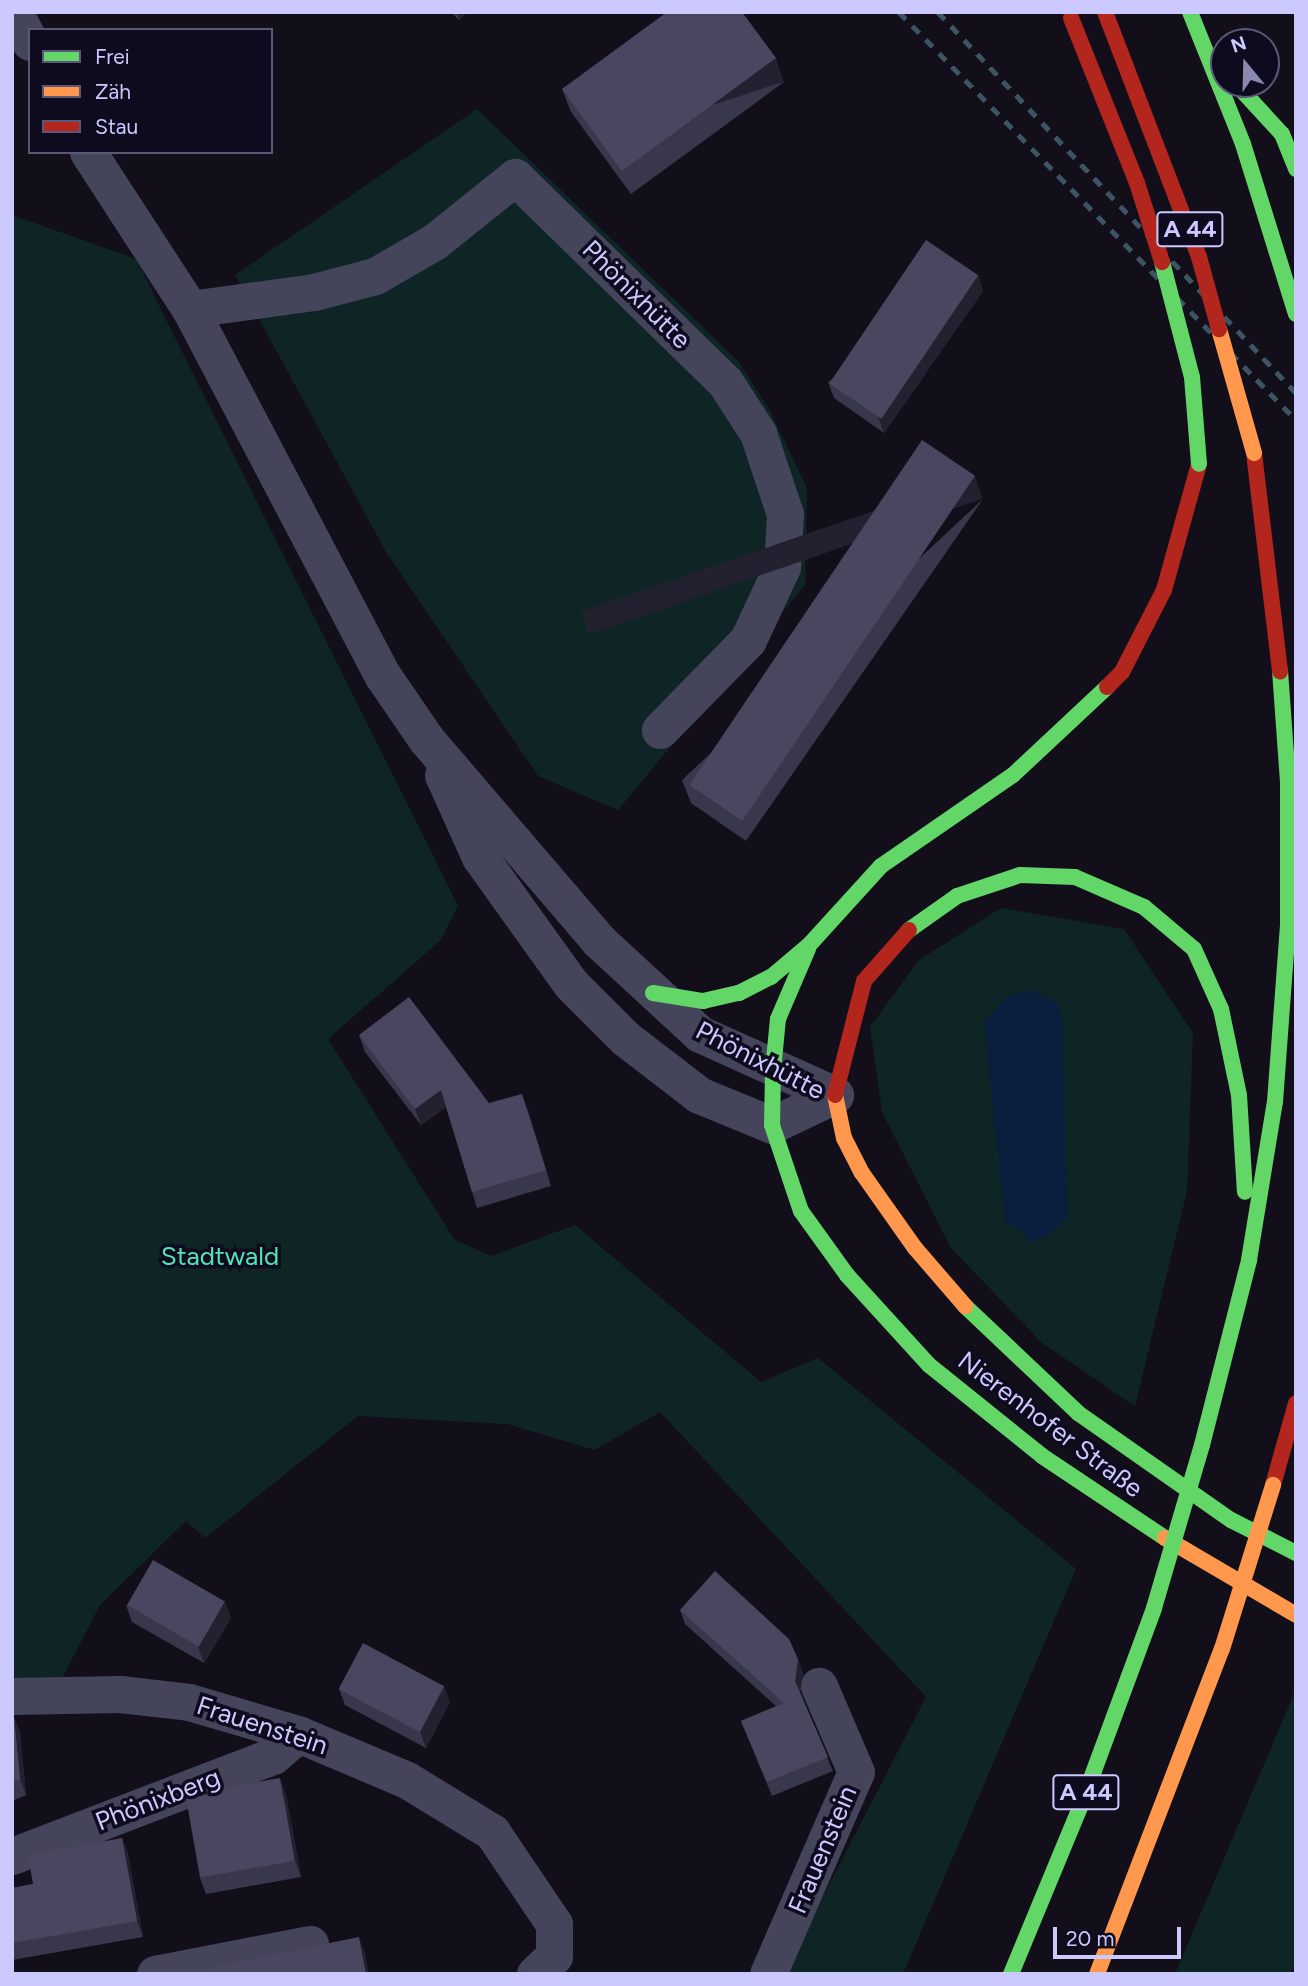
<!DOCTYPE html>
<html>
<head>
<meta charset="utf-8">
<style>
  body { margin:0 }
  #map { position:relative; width:1308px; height:1986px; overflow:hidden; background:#120f1a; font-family:Figtree,sans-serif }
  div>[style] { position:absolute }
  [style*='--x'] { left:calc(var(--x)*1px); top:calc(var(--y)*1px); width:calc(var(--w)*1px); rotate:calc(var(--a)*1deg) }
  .green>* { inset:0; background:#0f2525 }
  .water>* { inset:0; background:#0a1e3d }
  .pier>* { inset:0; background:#120f1a }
  .street>* { height:37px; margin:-18.5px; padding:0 18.5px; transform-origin:18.5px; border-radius:18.5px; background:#44445b }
  .fast>* { height:16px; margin:-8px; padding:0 8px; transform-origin:8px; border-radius:8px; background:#63d668 }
  .slow>* { height:16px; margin:-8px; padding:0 8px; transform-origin:8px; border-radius:8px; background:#ff974d }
  .jam>* { height:16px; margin:-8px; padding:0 8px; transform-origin:8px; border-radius:8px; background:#b3261e }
  .rail>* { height:5px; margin-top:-2.5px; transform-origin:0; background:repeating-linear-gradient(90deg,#3c5464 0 10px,transparent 0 19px) }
  .fast-bridge>* { height:16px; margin:-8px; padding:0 8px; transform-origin:8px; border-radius:8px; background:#63d668 }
  .slow-bridge>* { height:16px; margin:-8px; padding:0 8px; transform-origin:8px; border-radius:8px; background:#ff974d }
  .jam-bridge>* { height:16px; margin:-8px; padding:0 8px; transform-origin:8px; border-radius:8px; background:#b3261e }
  .wall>* { inset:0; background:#39374c }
  .shaded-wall>* { inset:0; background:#232030; transform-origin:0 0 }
  .building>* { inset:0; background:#49475f; transform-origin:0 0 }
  span { translate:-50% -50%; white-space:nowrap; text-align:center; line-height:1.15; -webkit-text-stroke:7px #0e0b1f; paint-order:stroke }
  .shield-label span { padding:2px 5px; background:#0e0b1f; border:2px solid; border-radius:5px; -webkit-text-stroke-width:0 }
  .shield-label { font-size:24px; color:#ccc9ff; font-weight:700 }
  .street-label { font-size:26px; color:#ccc9ff }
  .park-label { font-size:26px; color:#51e4b7 }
  .frame { position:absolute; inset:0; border:14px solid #ccc9ff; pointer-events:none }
  .legend { position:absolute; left:28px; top:28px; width:245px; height:126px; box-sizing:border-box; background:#0e0b1f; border:2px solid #5a5779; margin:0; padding:9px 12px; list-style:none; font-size:21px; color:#ccc9ff }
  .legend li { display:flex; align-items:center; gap:14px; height:35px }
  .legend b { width:35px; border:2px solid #5a5779 }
  .north { position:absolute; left:1210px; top:28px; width:70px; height:70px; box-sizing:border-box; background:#0e0b1f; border:2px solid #5a5779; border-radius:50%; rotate:341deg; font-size:19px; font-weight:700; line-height:28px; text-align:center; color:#ccc9ff }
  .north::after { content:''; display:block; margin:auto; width:24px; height:32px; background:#8b88af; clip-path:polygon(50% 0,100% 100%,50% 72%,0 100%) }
  .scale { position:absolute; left:1053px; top:1927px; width:128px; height:32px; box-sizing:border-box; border:4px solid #ccc9ff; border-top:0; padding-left:9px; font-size:21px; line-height:24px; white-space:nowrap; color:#ccc9ff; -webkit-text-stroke:5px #0e0b1f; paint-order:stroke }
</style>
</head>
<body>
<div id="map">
  <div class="green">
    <div style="clip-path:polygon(477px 109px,739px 362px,769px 409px,807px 488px,805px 585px,618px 810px,538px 776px,386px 552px,235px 275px)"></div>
    <div style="clip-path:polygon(12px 215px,136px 259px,458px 906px,441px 940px,328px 1039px,454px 1239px,491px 1256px,575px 1225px,761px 1382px,818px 1358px,1076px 1569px,903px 1974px,783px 1974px,926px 1697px,660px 1412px,595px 1450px,507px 1424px,358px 1416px,205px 1538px,186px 1521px,100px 1605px,57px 1688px,12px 1690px)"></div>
    <div style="clip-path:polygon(1001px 908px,1124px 929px,1193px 1033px,1187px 1191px,1135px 1406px,1042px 1343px,951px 1248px,882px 1112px,870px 1027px,919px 960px)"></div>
    <div style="clip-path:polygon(1296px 1689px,1296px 1963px,1289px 1974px,1175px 1974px)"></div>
  </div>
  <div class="water">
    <div style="clip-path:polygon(1031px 990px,1058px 1003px,1062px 1017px,1067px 1219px,1047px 1236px,1030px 1242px,1024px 1232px,1005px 1222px,984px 1022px,1008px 996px)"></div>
  </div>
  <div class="pier">
    <div style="clip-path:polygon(1130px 12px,1198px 12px,1224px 43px,1224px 84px,1296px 130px,1296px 201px,1227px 168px)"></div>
  </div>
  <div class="street">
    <div style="--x:14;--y:12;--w:34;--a:62"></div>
    <div style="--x:88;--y:152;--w:187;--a:57"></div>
    <div style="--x:190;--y:309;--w:415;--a:62.3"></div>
    <div style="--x:383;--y:676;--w:76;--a:55.7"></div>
    <div style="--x:426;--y:739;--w:265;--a:49.4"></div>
    <div style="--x:598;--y:940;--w:139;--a:42.7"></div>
    <div style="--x:700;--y:1034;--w:148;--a:24.3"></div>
    <div style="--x:190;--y:309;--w:125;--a:-7.8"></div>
    <div style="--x:314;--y:292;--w:63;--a:-14.7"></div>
    <div style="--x:375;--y:276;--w:68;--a:-30"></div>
    <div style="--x:434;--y:242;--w:104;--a:-38.7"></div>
    <div style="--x:515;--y:177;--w:293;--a:44.3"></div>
    <div style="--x:725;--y:382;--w:61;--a:57.1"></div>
    <div style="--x:758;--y:433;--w:85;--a:71.6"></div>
    <div style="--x:785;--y:514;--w:53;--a:93.2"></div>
    <div style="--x:782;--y:567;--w:81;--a:115"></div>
    <div style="--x:748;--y:640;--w:126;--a:134.4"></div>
    <div style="--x:443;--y:775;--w:90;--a:65.7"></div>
    <div style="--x:480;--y:857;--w:156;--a:54.4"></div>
    <div style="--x:571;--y:984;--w:76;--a:45"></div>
    <div style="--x:625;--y:1038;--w:93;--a:37.6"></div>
    <div style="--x:699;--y:1095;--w:79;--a:22.3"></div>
    <div style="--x:772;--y:1125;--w:70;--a:-25.5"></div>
    <div style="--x:12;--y:1696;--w:108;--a:-1.1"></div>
    <div style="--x:120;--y:1694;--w:69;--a:6.6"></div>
    <div style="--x:189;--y:1702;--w:114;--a:16.4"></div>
    <div style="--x:298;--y:1734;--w:118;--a:22.9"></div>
    <div style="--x:407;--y:1780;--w:100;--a:31.5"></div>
    <div style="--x:492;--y:1832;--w:111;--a:56"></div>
    <div style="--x:554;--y:1924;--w:32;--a:90"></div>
    <div style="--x:554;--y:1956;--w:26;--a:137"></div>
    <div style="--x:12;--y:1856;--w:280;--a:-21"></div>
    <div style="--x:273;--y:1756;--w:33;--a:-41"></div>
    <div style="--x:155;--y:1974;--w:158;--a:-11"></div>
    <div style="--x:768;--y:1974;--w:220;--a:-66.5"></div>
    <div style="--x:856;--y:1772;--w:94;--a:-113.3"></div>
  </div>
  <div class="fast">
    <div style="--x:1190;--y:12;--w:142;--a:68.1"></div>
    <div style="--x:1243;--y:144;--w:178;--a:72.7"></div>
    <div style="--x:1236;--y:84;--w:68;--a:47.4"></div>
    <div style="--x:1282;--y:134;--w:38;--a:68"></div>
    <div style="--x:909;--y:930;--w:59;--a:-35.3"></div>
    <div style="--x:957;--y:896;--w:66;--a:-18.4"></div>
    <div style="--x:1020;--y:875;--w:55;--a:2.1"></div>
    <div style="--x:1075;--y:877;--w:75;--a:23.5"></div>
    <div style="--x:1144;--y:907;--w:65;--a:40"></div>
    <div style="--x:1194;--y:949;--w:66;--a:65.8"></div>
    <div style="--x:1221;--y:1009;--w:88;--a:78.2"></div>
    <div style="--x:1239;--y:1095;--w:97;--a:86.5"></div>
    <div style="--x:653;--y:993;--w:51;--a:9.1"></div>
    <div style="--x:703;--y:1001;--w:37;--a:-13"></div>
    <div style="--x:739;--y:993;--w:36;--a:-27"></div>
    <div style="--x:771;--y:977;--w:51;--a:-40.2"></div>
    <div style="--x:810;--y:944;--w:105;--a:-47.7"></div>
    <div style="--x:881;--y:866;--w:160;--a:-34.6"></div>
    <div style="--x:1013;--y:775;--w:129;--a:-43.1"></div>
    <div style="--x:773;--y:1070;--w:55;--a:91"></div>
    <div style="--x:772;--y:1125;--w:91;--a:71.4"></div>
    <div style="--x:801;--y:1211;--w:79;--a:54.3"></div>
    <div style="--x:847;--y:1275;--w:122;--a:47.7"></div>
    <div style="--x:929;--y:1365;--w:145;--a:38.8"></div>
    <div style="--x:1042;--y:1456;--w:148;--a:33.7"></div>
    <div style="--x:773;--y:1070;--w:51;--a:-84.4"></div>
    <div style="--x:778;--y:1019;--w:76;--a:-66.8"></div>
    <div style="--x:965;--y:1306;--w:156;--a:43.4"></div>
    <div style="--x:1078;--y:1413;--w:187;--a:35"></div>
    <div style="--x:1231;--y:1520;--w:73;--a:26.9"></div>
    <div style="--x:1202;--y:1445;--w:191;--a:-75.7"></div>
    <div style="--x:1249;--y:1260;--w:160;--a:-80.7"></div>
    <div style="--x:1275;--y:1102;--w:178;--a:-85.8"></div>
    <div style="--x:1288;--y:924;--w:142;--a:-90"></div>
    <div style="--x:1288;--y:782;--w:111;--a:-94.1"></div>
    <div style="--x:1011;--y:1974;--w:194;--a:-67.5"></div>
    <div style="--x:1085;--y:1795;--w:199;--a:-69.7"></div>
  </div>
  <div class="slow">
    <div style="--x:835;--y:1095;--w:44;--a:78.2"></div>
    <div style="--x:844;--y:1138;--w:39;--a:63"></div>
    <div style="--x:862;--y:1173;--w:92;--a:54.8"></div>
    <div style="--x:915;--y:1248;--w:77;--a:49.2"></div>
    <div style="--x:1165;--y:1538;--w:152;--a:30.4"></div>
    <div style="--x:1097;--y:1974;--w:348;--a:-69"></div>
  </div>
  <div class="jam">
    <div style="--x:1254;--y:453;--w:220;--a:83.2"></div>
    <div style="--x:1107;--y:687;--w:21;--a:-45"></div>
    <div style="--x:1122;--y:672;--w:92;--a:-62.9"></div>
    <div style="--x:1164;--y:590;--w:131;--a:-74.5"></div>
    <div style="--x:835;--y:1095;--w:118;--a:-75.7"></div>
    <div style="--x:864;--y:981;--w:68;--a:-48.6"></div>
    <div style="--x:1273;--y:1485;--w:85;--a:-74.3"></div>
  </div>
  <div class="rail">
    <div style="--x:899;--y:12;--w:569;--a:45.78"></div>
    <div style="--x:938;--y:12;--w:523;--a:46.78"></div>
  </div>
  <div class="fast-bridge">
    <div style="--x:1162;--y:262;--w:119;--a:75.4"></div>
    <div style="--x:1192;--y:377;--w:87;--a:85.4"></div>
    <div style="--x:1154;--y:1608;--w:170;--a:-73.6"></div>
  </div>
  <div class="slow-bridge">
    <div style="--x:1219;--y:329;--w:129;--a:74.2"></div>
    <div style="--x:1222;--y:1649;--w:172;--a:-72.7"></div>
  </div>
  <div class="jam-bridge">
    <div style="--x:1105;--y:12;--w:262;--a:69"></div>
    <div style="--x:1199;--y:257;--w:75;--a:74.5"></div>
    <div style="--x:1071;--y:18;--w:178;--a:68.2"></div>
    <div style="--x:1137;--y:183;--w:83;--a:72.4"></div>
  </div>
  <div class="wall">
    <div style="clip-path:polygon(451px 12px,467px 12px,459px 20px)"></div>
    <div style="clip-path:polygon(784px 82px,631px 194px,571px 112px,562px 89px)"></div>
    <div style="clip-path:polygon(978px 275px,983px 291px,884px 433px,834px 398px,828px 382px)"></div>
    <div style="clip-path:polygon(983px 499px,746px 841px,691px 803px,682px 780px)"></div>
    <div style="clip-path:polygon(359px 1035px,489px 1103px,528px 1110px,551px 1186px,477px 1208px,446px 1107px,421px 1125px,365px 1052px)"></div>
    <div style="clip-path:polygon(126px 1605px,231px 1618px,204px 1663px,132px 1622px)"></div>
    <div style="clip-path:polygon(680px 1610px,798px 1659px,803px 1673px,800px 1693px,833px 1771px,772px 1796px,741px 1721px,776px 1706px,685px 1624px)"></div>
    <div style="clip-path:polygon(339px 1689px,450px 1702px,426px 1748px,345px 1705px)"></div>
    <div style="clip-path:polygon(14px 1717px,20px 1733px,26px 1795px,12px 1801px,12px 1718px)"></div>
    <div style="clip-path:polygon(286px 1794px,301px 1877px,206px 1894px,200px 1878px)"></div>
    <div style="clip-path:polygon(122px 1838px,128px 1854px,143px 1937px,12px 1960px,12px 1888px,33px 1884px)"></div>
  </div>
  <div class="shaded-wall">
    <div style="clip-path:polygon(456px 12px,467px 12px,459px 20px)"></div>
    <div style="left:776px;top:58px;width:25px;height:191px;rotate:72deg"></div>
    <div style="clip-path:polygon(978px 275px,983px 291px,884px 433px,878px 417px)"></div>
    <div style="left:975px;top:476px;width:24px;height:417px;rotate:71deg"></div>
    <div style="clip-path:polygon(441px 1090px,447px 1106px,421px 1125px,415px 1109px)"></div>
    <div style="clip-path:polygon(522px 1094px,528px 1110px,551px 1186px,546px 1170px)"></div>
    <div style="clip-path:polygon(225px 1601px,231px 1618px,204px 1663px,198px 1647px)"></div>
    <div style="clip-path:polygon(798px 1659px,803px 1673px,800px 1694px,795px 1681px)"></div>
    <div style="clip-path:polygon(444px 1686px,450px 1702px,426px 1748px,420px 1732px)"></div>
    <div style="clip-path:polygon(14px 1717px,20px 1733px,26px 1795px,20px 1779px)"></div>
    <div style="clip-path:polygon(280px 1778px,286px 1794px,301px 1877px,295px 1861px)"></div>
    <div style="clip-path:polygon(122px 1838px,128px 1854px,143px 1937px,137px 1921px)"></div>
    <div style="clip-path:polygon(359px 1937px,365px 1953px,369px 1974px,366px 1974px)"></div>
  </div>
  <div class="building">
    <div style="clip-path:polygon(667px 12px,742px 12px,776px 58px,622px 171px,562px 89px)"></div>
    <div style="left:926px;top:240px;width:63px;height:173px;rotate:34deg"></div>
    <div style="left:922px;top:440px;width:64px;height:416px;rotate:34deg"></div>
    <div style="clip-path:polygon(409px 997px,489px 1103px,522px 1094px,546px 1170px,472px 1192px,441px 1090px,415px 1109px,359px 1035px)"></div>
    <div style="left:153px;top:1560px;width:83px;height:52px;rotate:30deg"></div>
    <div style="clip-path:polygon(715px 1571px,789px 1639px,798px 1659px,795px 1681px,828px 1757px,767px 1782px,741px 1721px,784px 1703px,680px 1610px)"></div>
    <div style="left:363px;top:1643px;width:92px;height:52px;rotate:28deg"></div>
    <div style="clip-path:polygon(14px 1717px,20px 1779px,12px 1782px,12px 1718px)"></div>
    <div style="left:280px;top:1778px;width:84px;height:96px;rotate:80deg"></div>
    <div style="clip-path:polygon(122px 1838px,137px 1921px,12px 1943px,12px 1888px,33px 1884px,28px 1855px)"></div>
    <div style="clip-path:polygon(359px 1937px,366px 1974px,178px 1974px)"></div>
  </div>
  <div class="shield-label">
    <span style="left:1190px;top:229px">A 44</span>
    <span style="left:1086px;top:1792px">A 44</span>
  </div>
  <div class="street-label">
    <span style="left:636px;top:295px;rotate:45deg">Phönixhütte</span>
    <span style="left:760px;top:1061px;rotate:27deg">Phönixhütte</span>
    <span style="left:1050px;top:1425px;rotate:37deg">Nierenhofer Straße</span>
    <span style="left:262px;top:1726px;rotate:18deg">Frauenstein</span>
    <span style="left:158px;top:1800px;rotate:-21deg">Phönixberg</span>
    <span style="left:823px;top:1850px;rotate:-67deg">Frauenstein</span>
  </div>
  <div class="park-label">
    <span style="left:220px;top:1257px">Stadtwald</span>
  </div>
  <div class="frame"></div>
  <ul class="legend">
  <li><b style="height:9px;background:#63d668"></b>Frei</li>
  <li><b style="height:9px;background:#ff974d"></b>Zäh</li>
  <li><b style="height:9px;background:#b3261e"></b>Stau</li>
  </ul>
  <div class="north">N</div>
  <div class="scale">20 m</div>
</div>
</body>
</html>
